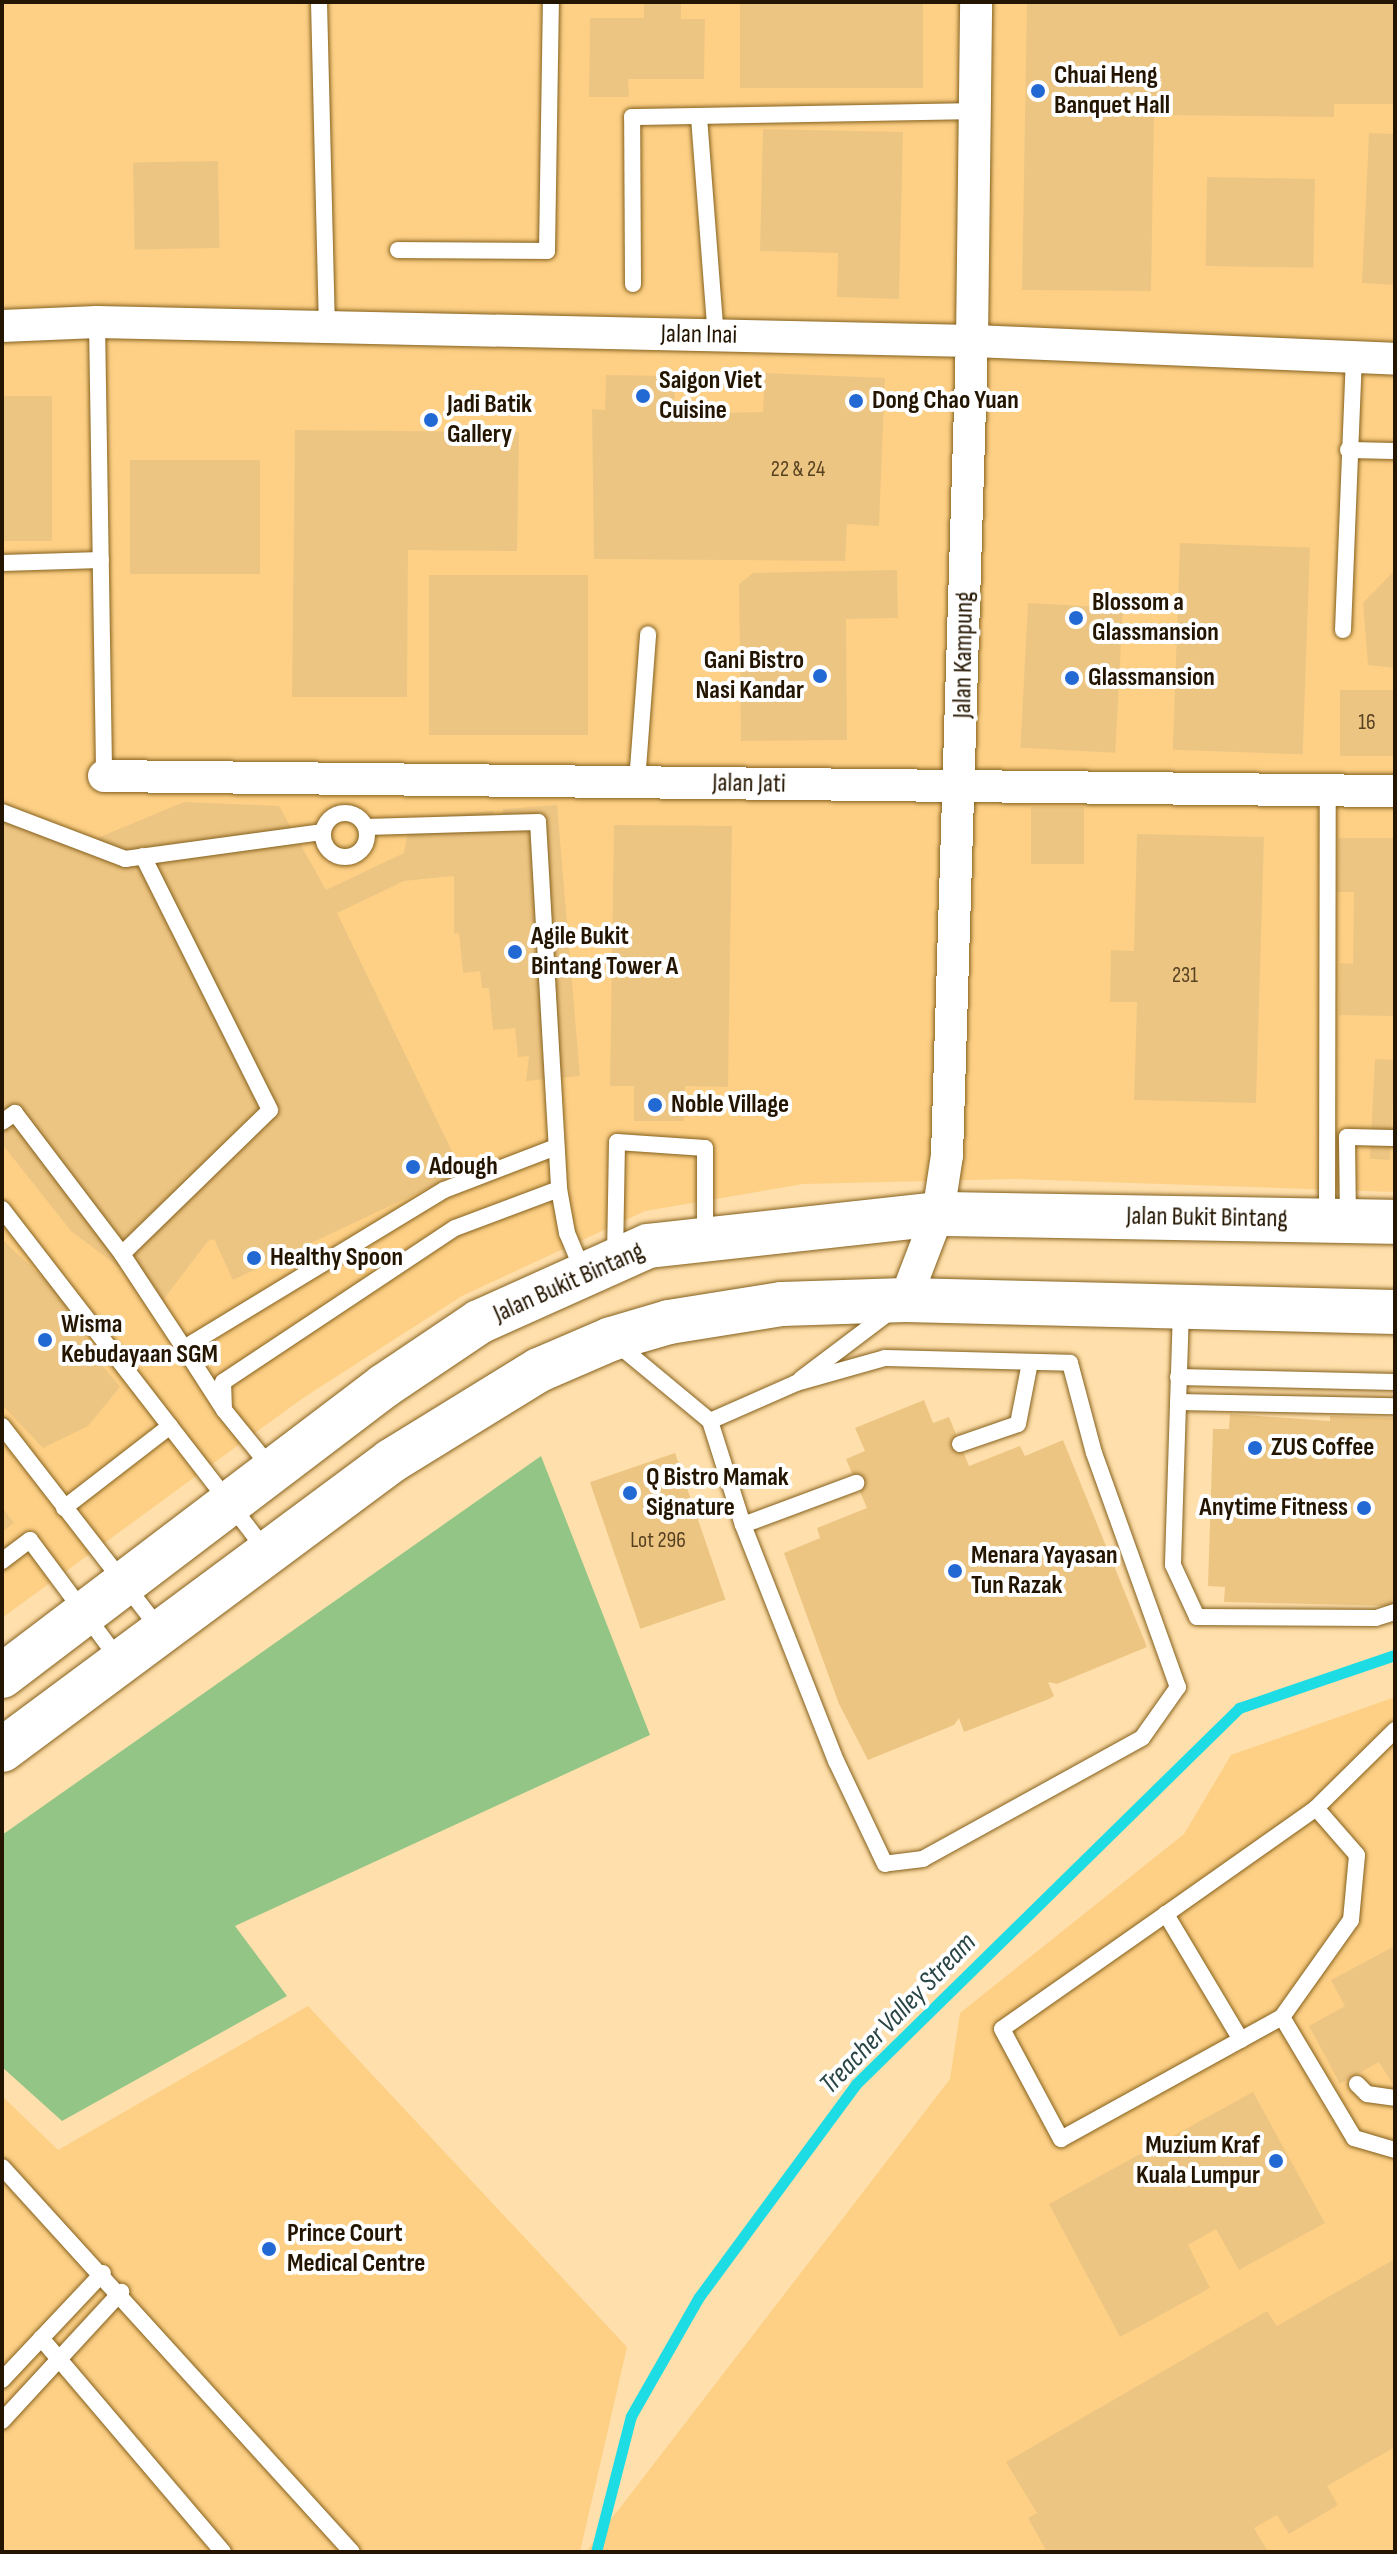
<!DOCTYPE html>
<html>
<head>
<meta charset="utf-8">
<style>
  body { margin:0 }
  #map { position:relative; width:1397px; height:2554px; overflow:hidden; background:#ffdfab; font-family:"Sofia Sans Condensed",sans-serif }
  div>[style] { position:absolute }
  [style*='--x'] { left:calc(var(--x)*1px); top:calc(var(--y)*1px); width:calc(var(--w)*1px); rotate:calc(var(--a)*1deg) }
  .built>* { inset:0; background:#fdd086 }
  .green>* { inset:0; background:#93c686 }
  .stream>* { height:11px; margin:-5.5px; padding:0 5.5px; transform-origin:5.5px; border-radius:5.5px; background:#1ddce4 }
  .building>* { inset:0; background:#edc583; transform-origin:0 0 }
  .roads { filter:drop-shadow(0 0 2px #85611d) drop-shadow(0 0 2px #85611d) }
  .service>* { height:16px; margin:-8px; padding:0 8px; transform-origin:8px; border-radius:8px; background:#fff }
  .service>.ring { margin:-8px; padding:0; box-sizing:content-box; background:none; border:16px solid #fff; border-radius:50% }
  .minor>* { height:32px; margin:-16px; padding:0 16px; transform-origin:16px; border-radius:16px; background:#fff }
  .secondary>* { height:44px; margin:-22px; padding:0 22px; transform-origin:22px; border-radius:22px; background:#fff }
  .dots>* { width:22px; height:22px; translate:-50% -50%; box-sizing:border-box; border:4px solid #fff; border-radius:50% }
  span { translate:-50% -50%; white-space:nowrap; text-align:center; line-height:1.15; -webkit-text-stroke:8px #fff; paint-order:stroke }
  .number-label { font-size:22px; color:#564121 }
  .number-label span { -webkit-text-stroke-width:0 }
  .poi-label { font-size:26px; color:#241500; font-weight:700 }
  .left { translate:0 -50%; text-align:left }
  .right { translate:-100% -50%; text-align:right }
  .street-label { font-size:26px; color:#241500 }
  .water-label { font-size:28px; color:#294546; font-style:italic }
  .frame { position:absolute; inset:0; border:4px solid #241500; pointer-events:none }
</style>
</head>
<body>
<div id="map">
  <div class="built">
    <div style="clip-path:polygon(2px 2px,1395px 2px,1395px 1192px,1013px 1179px,803px 1184px,645px 1211px,462px 1296px,303px 1398px,2px 1618px)"></div>
    <div style="clip-path:polygon(1395px 1697px,1395px 2552px,586px 2552px,950px 2079px,960px 2013px,1184px 1834px,1231px 1755px)"></div>
    <div style="clip-path:polygon(308px 2006px,627px 2347px,580px 2552px,2px 2552px,2px 2096px,58px 2150px)"></div>
  </div>
  <div class="green">
    <div style="clip-path:polygon(541px 1456px,650px 1735px,235px 1926px,287px 1996px,62px 2121px,2px 2067px,2px 1835px)"></div>
  </div>
  <div class="stream">
    <div style="--x:596;--y:2552;--w:140;--a:-75.6"></div>
    <div style="--x:631;--y:2416;--w:137;--a:-60.3"></div>
    <div style="--x:699;--y:2297;--w:265;--a:-53.6"></div>
    <div style="--x:856;--y:2084;--w:537;--a:-44.47"></div>
    <div style="--x:1239;--y:1708;--w:165;--a:-18.8"></div>
  </div>
  <div class="building">
    <div style="clip-path:polygon(644px 2px,681px 2px,681px 19px,705px 19px,704px 79px,628px 79px,629px 97px,589px 97px,590px 18px,644px 18px)"></div>
    <div style="left:740px;top:2px;width:183px;height:86px"></div>
    <div style="clip-path:polygon(1027px 2px,1395px 2px,1395px 104px,1334px 104px,1334px 117px,1154px 115px,1151px 291px,1022px 290px)"></div>
    <div style="clip-path:polygon(763px 129px,903px 132px,899px 299px,837px 297px,838px 253px,760px 251px)"></div>
    <div style="clip-path:polygon(1369px 133px,1395px 134px,1395px 285px,1362px 283px)"></div>
    <div style="left:218px;top:161px;width:87px;height:85px;rotate:89deg"></div>
    <div style="left:1207px;top:177px;width:108px;height:89px;rotate:1deg"></div>
    <div style="clip-path:polygon(765px 373px,885px 378px,879px 526px,847px 524px,845px 561px,594px 559px,592px 409px,605px 410px,606px 375px,675px 376px,674px 411px,717px 413px,763px 412px)"></div>
    <div style="left:2px;top:396px;width:50px;height:145px"></div>
    <div style="clip-path:polygon(295px 430px,519px 432px,517px 551px,408px 550px,407px 697px,292px 697px)"></div>
    <div style="left:130px;top:460px;width:130px;height:114px"></div>
    <div style="left:1180px;top:543px;width:130px;height:207px;rotate:2deg"></div>
    <div style="clip-path:polygon(897px 570px,898px 618px,846px 619px,847px 740px,741px 741px,739px 584px,753px 573px)"></div>
    <div style="clip-path:polygon(1395px 570px,1395px 668px,1368px 665px,1363px 603px)"></div>
    <div style="left:429px;top:575px;width:159px;height:160px"></div>
    <div style="left:1028px;top:603px;width:95px;height:145px;rotate:3deg"></div>
    <div style="left:1340px;top:690px;width:55px;height:66px"></div>
    <div style="clip-path:polygon(184px 802px,279px 806px,326px 890px,404px 853px,410px 818px,493px 811px,494px 828px,504px 827px,503px 809px,557px 805px,580px 1076px,526px 1081px,529px 1056px,518px 1057px,515px 1028px,493px 1030px,489px 988px,482px 988px,480px 971px,463px 973px,459px 933px,454px 934px,454px 876px,404px 881px,337px 913px,462px 1172px,233px 1280px,214px 1239px,208px 1241px,163px 1300px,71px 1231px,2px 1144px,2px 809px,83px 844px)"></div>
    <div style="left:1031px;top:807px;width:53px;height:57px"></div>
    <div style="clip-path:polygon(614px 825px,732px 826px,728px 1087px,685px 1086px,684px 1121px,634px 1121px,634px 1086px,610px 1086px)"></div>
    <div style="clip-path:polygon(1137px 834px,1264px 837px,1256px 1103px,1134px 1100px,1137px 1002px,1110px 1002px,1111px 950px,1134px 951px)"></div>
    <div style="clip-path:polygon(1338px 838px,1395px 838px,1395px 1016px,1339px 1015px,1340px 963px,1353px 964px,1354px 892px,1337px 892px)"></div>
    <div style="left:1375px;top:1059px;width:20px;height:100px;rotate:3deg"></div>
    <div style="clip-path:polygon(2px 1239px,75px 1309px,92px 1353px,120px 1387px,88px 1426px,43px 1448px,2px 1405px)"></div>
    <div style="clip-path:polygon(924px 1400px,933px 1423px,949px 1417px,969px 1466px,1020px 1446px,1025px 1456px,1063px 1440px,1147px 1647px,1057px 1684px,1048px 1682px,1054px 1696px,1049px 1699px,964px 1732px,959px 1718px,954px 1725px,868px 1760px,839px 1704px,784px 1553px,820px 1538px,817px 1528px,867px 1508px,846px 1459px,865px 1451px,855px 1428px)"></div>
    <div style="clip-path:polygon(1230px 1414px,1330px 1421px,1330px 1416px,1395px 1418px,1395px 1606px,1224px 1602px,1225px 1587px,1208px 1586px,1213px 1429px,1229px 1429px)"></div>
    <div style="left:675px;top:1453px;width:155px;height:90px;rotate:71deg"></div>
    <div style="clip-path:polygon(2px 1507px,14px 1523px,2px 1532px)"></div>
    <div style="clip-path:polygon(1395px 1946px,1395px 2088px,1379px 2062px,1340px 2084px,1309px 2026px,1345px 2006px,1331px 1980px)"></div>
    <div style="clip-path:polygon(1253px 2092px,1325px 2223px,1239px 2270px,1216px 2229px,1188px 2245px,1210px 2288px,1120px 2337px,1049px 2204px)"></div>
    <div style="clip-path:polygon(1395px 2259px,1395px 2447px,1327px 2486px,1338px 2505px,1289px 2534px,1277px 2515px,1254px 2528px,1268px 2552px,1047px 2552px,1028px 2518px,1037px 2513px,1006px 2462px,1267px 2311px,1277px 2326px)"></div>
  </div>
  <div class="roads">
    <div class="service">
      <div style="--x:319;--y:2;--w:326;--a:88.6"></div>
      <div style="--x:699;--y:117;--w:220;--a:85.6"></div>
      <div style="--x:398;--y:250;--w:149;--a:0.4"></div>
      <div style="--x:547;--y:251;--w:249;--a:-89.1"></div>
      <div style="--x:633;--y:284;--w:167;--a:-90.3"></div>
      <div style="--x:632;--y:117;--w:339;--a:-1"></div>
      <div style="--x:97;--y:322;--w:454;--a:89.1"></div>
      <div style="--x:1348;--y:450;--w:47;--a:1.2"></div>
      <div style="--x:2;--y:563;--w:99;--a:-1.7"></div>
      <div style="--x:1343;--y:630;--w:273;--a:-87.7"></div>
      <div style="--x:637;--y:782;--w:148;--a:-85.7"></div>
      <div style="--x:2;--y:812;--w:132;--a:20.9"></div>
      <div style="--x:125;--y:859;--w:200;--a:-7.8"></div>
      <div class="ring" style="left:323px;top:813px;width:28px;height:28px"></div>
      <div style="--x:366;--y:827;--w:172;--a:-1.7"></div>
      <div style="--x:538;--y:822;--w:368;--a:86.7"></div>
      <div style="--x:2;--y:1122;--w:16;--a:-35"></div>
      <div style="--x:15;--y:1113;--w:177;--a:52.8"></div>
      <div style="--x:122;--y:1254;--w:113;--a:56.6"></div>
      <div style="--x:2;--y:1209;--w:432;--a:52.3"></div>
      <div style="--x:1327;--y:1220;--w:429;--a:-89.9"></div>
      <div style="--x:1348;--y:1220;--w:83;--a:-90.7"></div>
      <div style="--x:1347;--y:1137;--w:48;--a:1.2"></div>
      <div style="--x:122;--y:1254;--w:206;--a:-44.2"></div>
      <div style="--x:270;--y:1110;--w:284;--a:-116.6"></div>
      <div style="--x:615;--y:1257;--w:115;--a:-89"></div>
      <div style="--x:617;--y:1142;--w:88;--a:3.9"></div>
      <div style="--x:705;--y:1148;--w:90;--a:90"></div>
      <div style="--x:1181;--y:1309;--w:256;--a:91.8"></div>
      <div style="--x:1173;--y:1565;--w:57;--a:65.2"></div>
      <div style="--x:1197;--y:1617;--w:179;--a:0.3"></div>
      <div style="--x:1376;--y:1618;--w:20;--a:-18"></div>
      <div style="--x:616;--y:1343;--w:122;--a:39.7"></div>
      <div style="--x:885;--y:1358;--w:185;--a:1.5"></div>
      <div style="--x:1070;--y:1363;--w:93;--a:75.1"></div>
      <div style="--x:1094;--y:1453;--w:249;--a:70.3"></div>
      <div style="--x:1178;--y:1687;--w:62;--a:125.2"></div>
      <div style="--x:1142;--y:1738;--w:250;--a:151.1"></div>
      <div style="--x:923;--y:1859;--w:38;--a:173"></div>
      <div style="--x:885;--y:1864;--w:114;--a:-115.4"></div>
      <div style="--x:836;--y:1761;--w:254;--a:-111.5"></div>
      <div style="--x:743;--y:1525;--w:109;--a:-107.6"></div>
      <div style="--x:710;--y:1421;--w:94;--a:-23.8"></div>
      <div style="--x:796;--y:1383;--w:92;--a:-15.7"></div>
      <div style="--x:1178;--y:1377;--w:217;--a:1.3"></div>
      <div style="--x:801;--y:1379;--w:113;--a:-37.1"></div>
      <div style="--x:1178;--y:1402;--w:217;--a:1.1"></div>
      <div style="--x:224;--y:1410;--w:74;--a:-122.8"></div>
      <div style="--x:184;--y:1348;--w:304;--a:-31.3"></div>
      <div style="--x:444;--y:1190;--w:120;--a:-21"></div>
      <div style="--x:2;--y:1426;--w:258;--a:52.2"></div>
      <div style="--x:960;--y:1444;--w:61;--a:-19"></div>
      <div style="--x:1018;--y:1424;--w:63;--a:-79"></div>
      <div style="--x:271;--y:1468;--w:75;--a:-129"></div>
      <div style="--x:224;--y:1410;--w:28;--a:-92"></div>
      <div style="--x:223;--y:1382;--w:278;--a:-33.6"></div>
      <div style="--x:455;--y:1228;--w:111;--a:-20.6"></div>
      <div style="--x:559;--y:1189;--w:45;--a:79.7"></div>
      <div style="--x:567;--y:1233;--w:41;--a:67.2"></div>
      <div style="--x:64;--y:1508;--w:134;--a:-37.7"></div>
      <div style="--x:743;--y:1525;--w:121;--a:-20.4"></div>
      <div style="--x:2;--y:1561;--w:35;--a:-37"></div>
      <div style="--x:30;--y:1540;--w:151;--a:53.4"></div>
      <div style="--x:1166;--y:1914;--w:184;--a:-35.2"></div>
      <div style="--x:1316;--y:1808;--w:111;--a:-44.6"></div>
      <div style="--x:1282;--y:2017;--w:141;--a:59.2"></div>
      <div style="--x:1354;--y:2138;--w:43;--a:16.3"></div>
      <div style="--x:1241;--y:2040;--w:147;--a:-120.8"></div>
      <div style="--x:1166;--y:1914;--w:200;--a:145"></div>
      <div style="--x:1002;--y:2029;--w:125;--a:61.8"></div>
      <div style="--x:1061;--y:2139;--w:252;--a:-28.9"></div>
      <div style="--x:1282;--y:2017;--w:119;--a:-54.6"></div>
      <div style="--x:1351;--y:1920;--w:65;--a:-84.7"></div>
      <div style="--x:1357;--y:1855;--w:62;--a:-131.1"></div>
      <div style="--x:1357;--y:2084;--w:14;--a:45"></div>
      <div style="--x:1367;--y:2094;--w:28;--a:8"></div>
      <div style="--x:2;--y:2167;--w:520;--a:47.73"></div>
      <div style="--x:41;--y:2338;--w:281;--a:49.6"></div>
      <div style="--x:2;--y:2380;--w:147;--a:-46.7"></div>
      <div style="--x:2;--y:2421;--w:176;--a:-47.3"></div>
    </div>
    <div class="minor">
      <div style="--x:2;--y:326;--w:95;--a:-2.4"></div>
      <div style="--x:97;--y:322;--w:875;--a:1.24"></div>
      <div style="--x:972;--y:341;--w:423;--a:2.4"></div>
      <div style="--x:104;--y:776;--w:1291;--a:0.67"></div>
      <div style="--x:905;--y:1300;--w:92;--a:-69"></div>
      <div style="--x:938;--y:1214;--w:60;--a:-81.3"></div>
      <div style="--x:947;--y:1155;--w:814;--a:-88.24"></div>
      <div style="--x:972;--y:341;--w:339;--a:-89.3"></div>
    </div>
    <div class="secondary">
      <div style="--x:2;--y:1676;--w:480;--a:-37.2"></div>
      <div style="--x:384;--y:1386;--w:115;--a:-34"></div>
      <div style="--x:479;--y:1322;--w:185;--a:-24.2"></div>
      <div style="--x:648;--y:1246;--w:292;--a:-6.3"></div>
      <div style="--x:938;--y:1214;--w:457;--a:1"></div>
      <div style="--x:2;--y:1750;--w:485;--a:-36.6"></div>
      <div style="--x:391;--y:1461;--w:174;--a:-31.6"></div>
      <div style="--x:539;--y:1370;--w:78;--a:-23.3"></div>
      <div style="--x:611;--y:1339;--w:60;--a:-16.3"></div>
      <div style="--x:669;--y:1322;--w:114;--a:-9.1"></div>
      <div style="--x:782;--y:1304;--w:123;--a:-1.9"></div>
      <div style="--x:905;--y:1300;--w:490;--a:1.4"></div>
    </div>
  </div>
  <div class="dots">
    <div style="left:1038px;top:91px;background:#2369d4"></div>
    <div style="left:643px;top:396px;background:#2369d4"></div>
    <div style="left:856px;top:401px;background:#2369d4"></div>
    <div style="left:431px;top:420px;background:#2369d4"></div>
    <div style="left:1076px;top:618px;background:#2369d4"></div>
    <div style="left:820px;top:676px;background:#2369d4"></div>
    <div style="left:1072px;top:678px;background:#2369d4"></div>
    <div style="left:515px;top:952px;background:#2369d4"></div>
    <div style="left:655px;top:1105px;background:#2369d4"></div>
    <div style="left:413px;top:1167px;background:#2369d4"></div>
    <div style="left:254px;top:1258px;background:#2369d4"></div>
    <div style="left:45px;top:1340px;background:#2369d4"></div>
    <div style="left:1255px;top:1448px;background:#2369d4"></div>
    <div style="left:630px;top:1493px;background:#2369d4"></div>
    <div style="left:1364px;top:1508px;background:#2369d4"></div>
    <div style="left:955px;top:1571px;background:#2369d4"></div>
    <div style="left:1276px;top:2161px;background:#2369d4"></div>
    <div style="left:269px;top:2249px;background:#2369d4"></div>
  </div>
  <div class="number-label">
    <span style="left:798px;top:470px">22 &amp; 24</span>
    <span style="left:1367px;top:723px">16</span>
    <span style="left:1185px;top:976px">231</span>
    <span style="left:658px;top:1541px">Lot 296</span>
  </div>
  <div class="poi-label">
    <span class="left" style="left:1054px;top:91px">Chuai Heng<br>Banquet Hall</span>
    <span class="left" style="left:659px;top:396px">Saigon Viet<br>Cuisine</span>
    <span class="left" style="left:872px;top:401px">Dong Chao Yuan</span>
    <span class="left" style="left:447px;top:420px">Jadi Batik<br>Gallery</span>
    <span class="left" style="left:1092px;top:618px">Blossom a<br>Glassmansion</span>
    <span class="right" style="left:804px;top:676px">Gani Bistro<br>Nasi Kandar</span>
    <span class="left" style="left:1088px;top:678px">Glassmansion</span>
    <span class="left" style="left:531px;top:952px">Agile Bukit<br>Bintang Tower A</span>
    <span class="left" style="left:671px;top:1105px">Noble Village</span>
    <span class="left" style="left:429px;top:1167px">Adough</span>
    <span class="left" style="left:270px;top:1258px">Healthy Spoon</span>
    <span class="left" style="left:61px;top:1340px">Wisma<br>Kebudayaan SGM</span>
    <span class="left" style="left:1271px;top:1448px">ZUS Coffee</span>
    <span class="left" style="left:646px;top:1493px">Q Bistro Mamak<br>Signature</span>
    <span class="right" style="left:1348px;top:1508px">Anytime Fitness</span>
    <span class="left" style="left:971px;top:1571px">Menara Yayasan<br>Tun Razak</span>
    <span class="right" style="left:1260px;top:2161px">Muzium Kraf<br>Kuala Lumpur</span>
    <span class="left" style="left:287px;top:2249px">Prince Court<br>Medical Centre</span>
  </div>
  <div class="street-label">
    <span style="left:699px;top:335px;rotate:1deg">Jalan Inai</span>
    <span style="left:964px;top:655px;rotate:-89deg">Jalan Kampung</span>
    <span style="left:749px;top:784px;rotate:1deg">Jalan Jati</span>
    <span style="left:1207px;top:1218px;rotate:1deg">Jalan Bukit Bintang</span>
    <span style="left:569px;top:1283px;rotate:-24deg">Jalan Bukit Bintang</span>
  </div>
  <div class="water-label">
    <span style="left:898px;top:2014px;rotate:-46deg">Treacher Valley Stream</span>
  </div>
  <div class="frame"></div>
</div>
</body>
</html>
